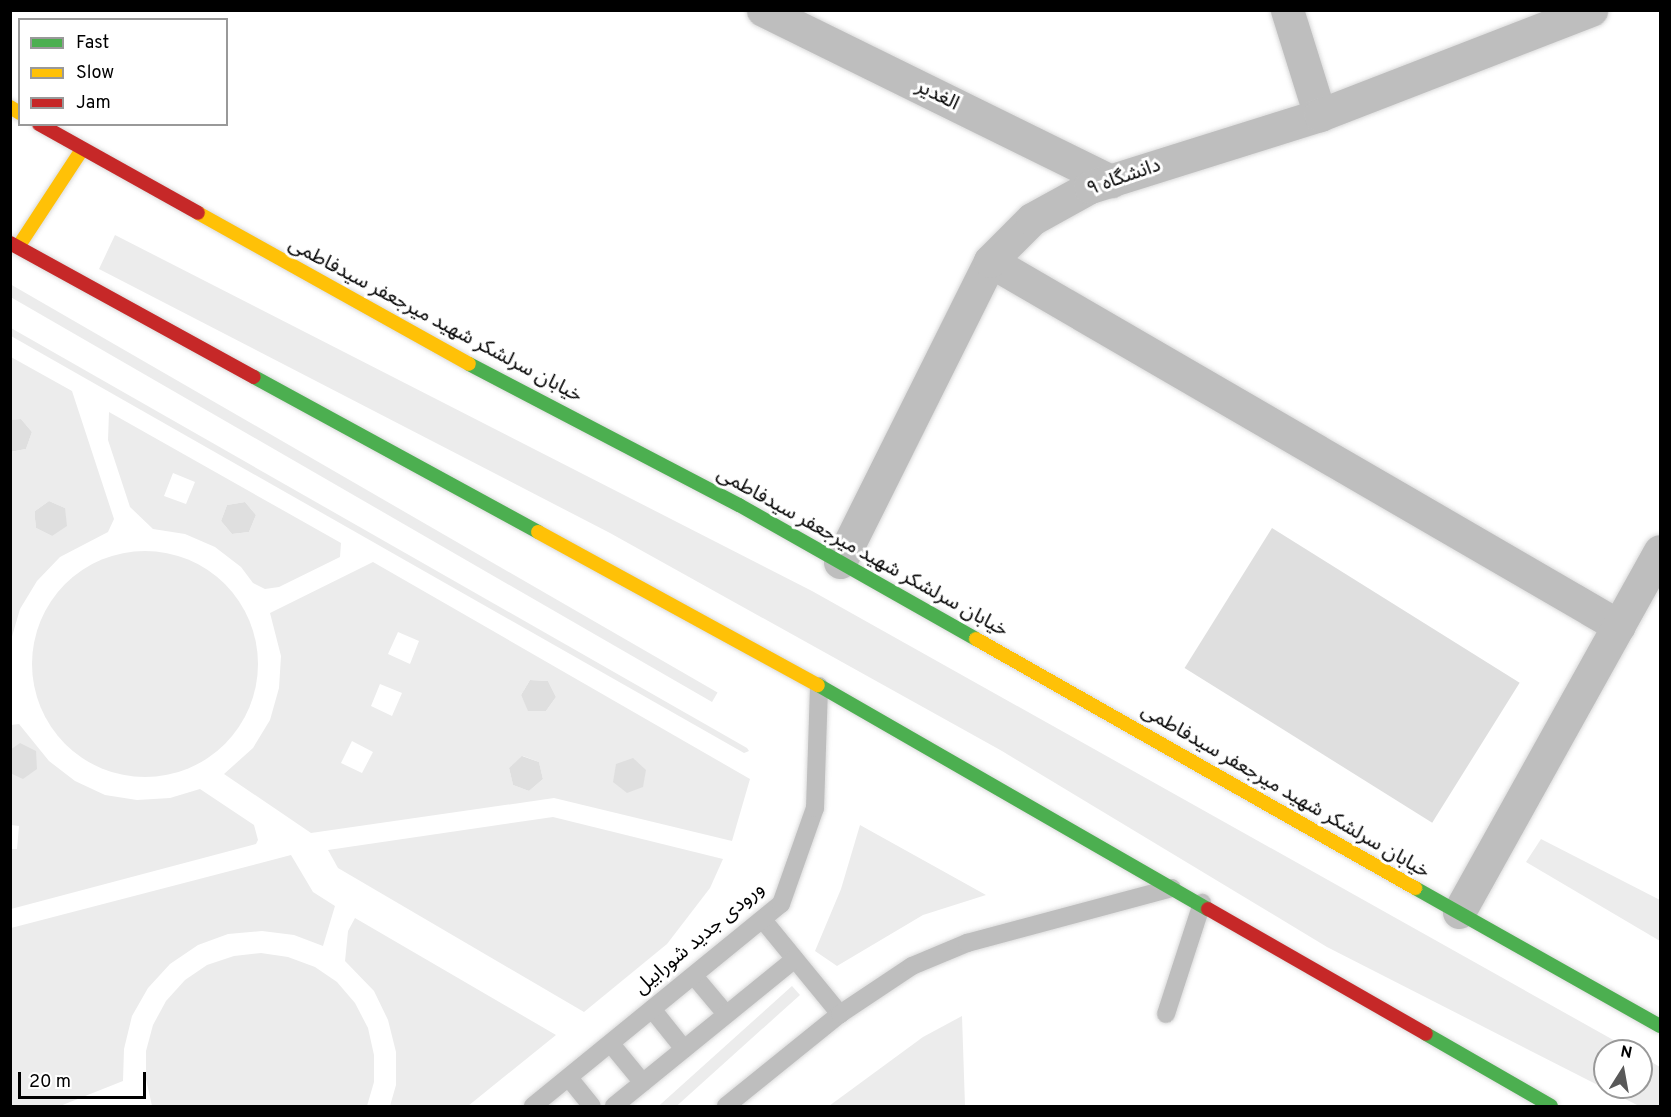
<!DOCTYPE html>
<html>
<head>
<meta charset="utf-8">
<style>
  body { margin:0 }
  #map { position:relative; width:1671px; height:1117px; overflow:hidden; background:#fff; font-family:Overpass,"Noto Sans Arabic",sans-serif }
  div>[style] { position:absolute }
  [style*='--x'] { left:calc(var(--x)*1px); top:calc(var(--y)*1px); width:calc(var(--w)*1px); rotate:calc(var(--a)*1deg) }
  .green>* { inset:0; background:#ececec; transform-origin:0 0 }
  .round { border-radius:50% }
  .building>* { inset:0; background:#dfdfdf; transform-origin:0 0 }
  .roads { filter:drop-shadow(0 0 2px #dbdbdb) drop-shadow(0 0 2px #dbdbdb) }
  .lane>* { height:18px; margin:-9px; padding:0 9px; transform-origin:9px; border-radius:9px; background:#bebebe }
  .street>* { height:33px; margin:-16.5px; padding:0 16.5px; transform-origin:16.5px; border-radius:16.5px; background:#bebebe }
  .fast>* { height:14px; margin:-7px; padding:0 7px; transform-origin:7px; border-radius:7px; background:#4caf50 }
  .slow>* { height:14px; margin:-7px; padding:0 7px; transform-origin:7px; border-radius:7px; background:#ffc107 }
  .jam>* { height:14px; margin:-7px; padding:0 7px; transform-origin:7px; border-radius:7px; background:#c62828 }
  span { translate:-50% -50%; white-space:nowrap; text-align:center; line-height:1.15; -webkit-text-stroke:6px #fff; paint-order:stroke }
  .street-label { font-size:20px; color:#000 }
  .frame { position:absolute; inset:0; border:12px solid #000; pointer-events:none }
  .legend { position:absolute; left:18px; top:18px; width:210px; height:108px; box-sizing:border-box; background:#fff; border:2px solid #999; margin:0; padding:8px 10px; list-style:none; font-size:18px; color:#000 }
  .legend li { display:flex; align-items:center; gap:12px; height:30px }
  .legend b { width:30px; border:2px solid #999 }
  .north { position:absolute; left:1593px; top:1039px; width:60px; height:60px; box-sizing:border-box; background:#fff; border:2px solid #999; border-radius:50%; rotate:11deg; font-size:16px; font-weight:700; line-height:24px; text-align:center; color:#000 }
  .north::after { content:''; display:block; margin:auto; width:21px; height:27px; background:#595959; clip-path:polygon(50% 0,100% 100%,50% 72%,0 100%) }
  .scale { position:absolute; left:18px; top:1072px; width:128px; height:27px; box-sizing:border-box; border:3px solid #000; border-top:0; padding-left:8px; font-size:18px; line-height:21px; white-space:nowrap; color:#000; -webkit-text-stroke:4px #fff; paint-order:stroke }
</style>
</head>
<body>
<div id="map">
  <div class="green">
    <div style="clip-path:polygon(115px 235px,812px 591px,1633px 1051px,1605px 1051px,1605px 1087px,1641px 1087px,1641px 1056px,1660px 1067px,1660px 1106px,1639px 1106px,1327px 947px,1002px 751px,610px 533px,99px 269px)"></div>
    <div style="left:10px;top:284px;width:817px;height:11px;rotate:30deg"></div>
    <div style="clip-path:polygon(11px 328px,747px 748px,749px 751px,744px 753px,11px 336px)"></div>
    <div style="clip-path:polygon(evenodd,11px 357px,72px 391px,114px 519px,108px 532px,60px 557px,37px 581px,20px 609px,11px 640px,11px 452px,26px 449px,32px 432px,21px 419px,11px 420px,11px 357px,49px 501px,65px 508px,52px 536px,36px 528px,35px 519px,35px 511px,49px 501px)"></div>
    <div style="clip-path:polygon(evenodd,109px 412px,341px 543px,340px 557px,279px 587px,265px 589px,253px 583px,241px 567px,215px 547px,185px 534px,153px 529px,130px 507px,108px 440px,109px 412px,173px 473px,195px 482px,186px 504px,164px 496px,173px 473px,109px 412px,245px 502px,256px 515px,249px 532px,232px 534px,221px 521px,227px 505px,245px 502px)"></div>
    <div class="round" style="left:32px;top:551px;width:226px;height:226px"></div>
    <div style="clip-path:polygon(evenodd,373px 562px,750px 779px,732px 841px,554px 798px,311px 833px,224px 774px,253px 748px,270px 720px,279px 688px,281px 656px,270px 613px,373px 562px,398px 632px,419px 641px,410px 664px,388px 654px,398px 632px,373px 562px,530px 680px,548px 681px,556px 697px,546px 711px,529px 711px,521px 695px,530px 680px,373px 562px,380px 684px,402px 693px,392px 716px,371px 706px,380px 684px,373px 562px,352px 741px,373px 752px,362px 773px,341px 763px,352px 741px,373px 562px,523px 756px,539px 762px,543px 779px,529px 791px,513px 785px,509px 768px,523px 756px)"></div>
    <div style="clip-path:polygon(19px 724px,49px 761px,75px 781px,105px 795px,137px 800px,170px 798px,200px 789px,254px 825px,258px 840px,256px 844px,11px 909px,11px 849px,17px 849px,19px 826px,11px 825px,11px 725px)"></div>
    <div style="clip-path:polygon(553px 817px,723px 859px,710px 888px,667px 944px,584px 1012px,338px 868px,328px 850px)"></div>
    <div style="clip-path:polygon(860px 825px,986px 895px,923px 915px,837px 966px,815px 951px,841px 889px)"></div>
    <div style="clip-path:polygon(1541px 839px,1660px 900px,1660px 941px,1526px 862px)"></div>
    <div style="clip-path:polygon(291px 855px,313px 892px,335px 906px,323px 946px,294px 935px,262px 931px,228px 934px,198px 945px,170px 964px,148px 988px,132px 1016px,124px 1049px,123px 1081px,60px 1106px,11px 1106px,11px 928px)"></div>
    <div style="clip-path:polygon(355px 918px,556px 1035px,468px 1106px,390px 1106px,396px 1085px,396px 1052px,388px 1020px,374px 991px,345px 961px,348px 931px)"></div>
    <div style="clip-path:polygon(261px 953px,288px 957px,315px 967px,337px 982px,355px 1003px,368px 1028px,374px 1055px,374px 1082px,367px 1106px,152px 1106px,146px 1079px,146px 1051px,153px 1025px,166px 1001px,185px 980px,207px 965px,234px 956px)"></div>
    <div style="left:792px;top:986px;width:12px;height:191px;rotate:48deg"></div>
    <div style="clip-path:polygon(962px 1016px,965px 1106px,829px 1106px,923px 1037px)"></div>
  </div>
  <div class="building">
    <div style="clip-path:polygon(21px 419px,32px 432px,26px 449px,10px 452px,10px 420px)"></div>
    <div style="clip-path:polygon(49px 501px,65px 508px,67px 526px,52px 536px,36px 528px,35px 519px,35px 511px)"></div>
    <div style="clip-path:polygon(245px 502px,256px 515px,249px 532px,232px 534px,221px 521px,227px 505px)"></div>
    <div style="left:1272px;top:528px;width:292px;height:165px;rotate:32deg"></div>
    <div style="clip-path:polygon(530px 680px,548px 681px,556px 697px,546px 711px,528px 711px,521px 695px)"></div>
    <div style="clip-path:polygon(20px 743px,36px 751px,37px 769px,23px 779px,10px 773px,10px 750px)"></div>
    <div style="clip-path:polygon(522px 756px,539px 762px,543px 779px,529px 791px,513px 785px,509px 768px)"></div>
    <div style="clip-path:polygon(633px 758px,646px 770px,643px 787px,627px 793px,613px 782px,616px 764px)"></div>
  </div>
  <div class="roads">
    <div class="lane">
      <div style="--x:763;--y:920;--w:122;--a:50.7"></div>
      <div style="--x:694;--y:976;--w:50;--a:49.9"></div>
      <div style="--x:652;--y:1009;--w:51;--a:51.3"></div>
      <div style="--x:1166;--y:1014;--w:117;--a:-72"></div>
      <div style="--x:611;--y:1044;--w:50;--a:50.6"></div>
      <div style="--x:569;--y:1078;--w:36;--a:51"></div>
      <div style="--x:533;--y:1106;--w:320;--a:-39.2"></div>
      <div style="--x:781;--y:904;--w:102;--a:-70.5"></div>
      <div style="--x:815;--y:808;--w:122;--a:-88.1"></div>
      <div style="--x:614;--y:1106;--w:233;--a:-39.1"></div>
      <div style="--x:726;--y:1106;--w:146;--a:-38.9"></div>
      <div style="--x:840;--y:1014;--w:87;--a:-33.7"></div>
      <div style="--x:912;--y:966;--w:60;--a:-22.7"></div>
      <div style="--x:967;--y:943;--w:212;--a:-15"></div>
    </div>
    <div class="street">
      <div style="--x:763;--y:10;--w:388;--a:26.2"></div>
      <div style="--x:1287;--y:10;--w:110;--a:72.6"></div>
      <div style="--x:990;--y:261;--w:727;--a:30.13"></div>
      <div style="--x:840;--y:562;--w:336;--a:-63.5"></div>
      <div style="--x:990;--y:261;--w:59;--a:-45"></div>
      <div style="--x:1032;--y:219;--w:66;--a:-28.9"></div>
      <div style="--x:1090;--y:187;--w:241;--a:-17.4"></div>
      <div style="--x:1320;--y:115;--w:291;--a:-21.2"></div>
      <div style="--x:1459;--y:912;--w:413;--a:-60.9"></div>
    </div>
    <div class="fast">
      <div style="--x:469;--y:364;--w:305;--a:27.6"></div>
      <div style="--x:739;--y:505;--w:272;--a:29.5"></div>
      <div style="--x:254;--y:377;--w:324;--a:28.6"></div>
      <div style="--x:818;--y:685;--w:450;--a:29.9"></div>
      <div style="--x:1415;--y:888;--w:281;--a:29.4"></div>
      <div style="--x:1426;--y:1034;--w:144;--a:29.9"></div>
    </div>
    <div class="slow">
      <div style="--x:10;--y:107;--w:12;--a:31"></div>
      <div style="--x:198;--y:213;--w:310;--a:29.1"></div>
      <div style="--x:18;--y:247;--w:115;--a:-56.7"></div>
      <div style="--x:538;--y:532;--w:319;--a:28.7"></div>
      <div style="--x:976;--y:639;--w:505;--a:29.56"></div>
    </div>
    <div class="jam">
      <div style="--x:39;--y:124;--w:182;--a:29.2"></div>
      <div style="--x:10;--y:243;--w:278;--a:28.8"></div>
      <div style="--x:1208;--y:909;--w:251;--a:29.8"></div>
    </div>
  </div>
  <div class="street-label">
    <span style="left:937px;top:96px;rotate:26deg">الغدیر</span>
    <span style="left:1124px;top:178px;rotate:-19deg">دانشگاه ۹</span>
    <span style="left:435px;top:321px;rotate:28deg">خیابان سرلشکر شهید میرجعفر سیدفاطمی</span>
    <span style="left:862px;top:553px;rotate:29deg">خیابان سرلشکر شهید میرجعفر سیدفاطمی</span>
    <span style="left:1285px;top:792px;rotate:30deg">خیابان سرلشکر شهید میرجعفر سیدفاطمی</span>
    <span style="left:700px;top:939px;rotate:-40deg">ورودی جدید شورابیل</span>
  </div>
  <div class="frame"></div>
  <ul class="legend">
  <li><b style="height:8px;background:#4caf50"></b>Fast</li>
  <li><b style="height:8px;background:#ffc107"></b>Slow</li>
  <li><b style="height:8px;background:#c62828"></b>Jam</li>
  </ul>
  <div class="north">N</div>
  <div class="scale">20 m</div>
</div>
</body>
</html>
